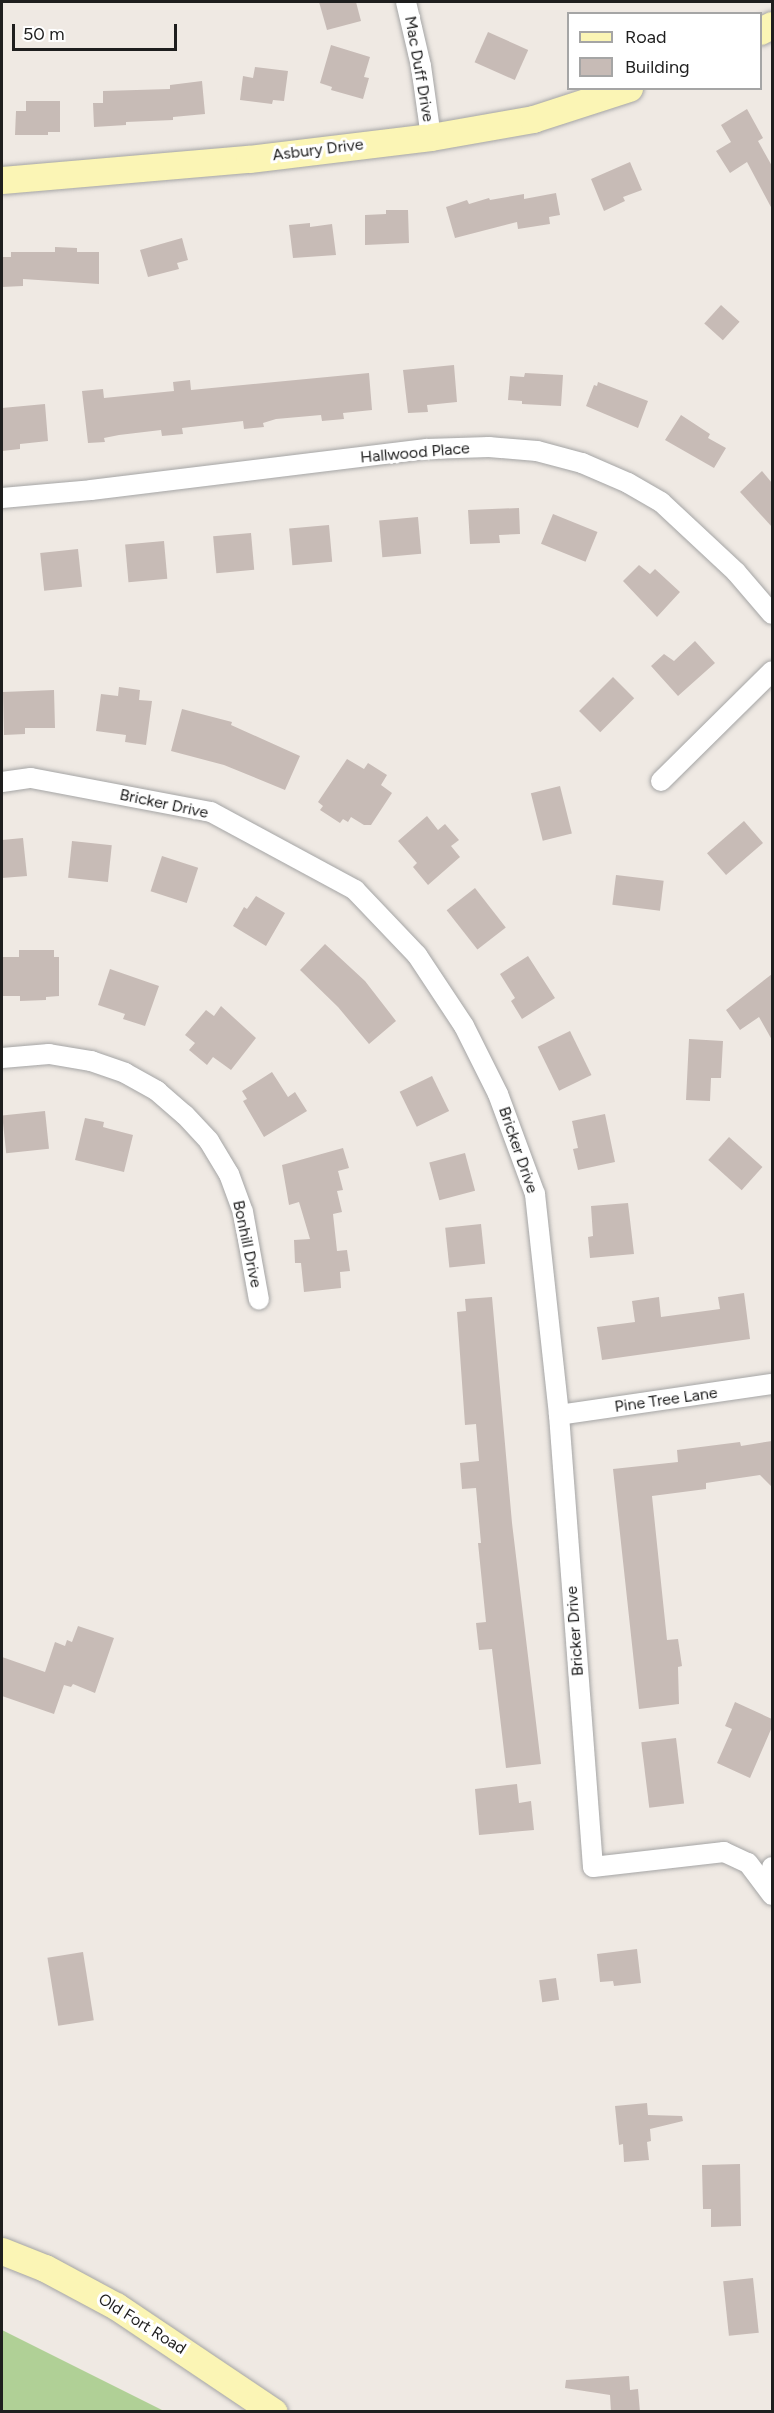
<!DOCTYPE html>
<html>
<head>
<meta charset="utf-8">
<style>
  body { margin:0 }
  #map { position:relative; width:774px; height:2413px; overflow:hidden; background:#efe9e3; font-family:Figtree,sans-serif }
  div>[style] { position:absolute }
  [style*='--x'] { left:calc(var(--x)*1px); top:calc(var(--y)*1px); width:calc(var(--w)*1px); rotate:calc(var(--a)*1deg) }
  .forest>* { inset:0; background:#b0d096 }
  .building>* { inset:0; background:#c7bbb6; transform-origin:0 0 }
  .roads { filter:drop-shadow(0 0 2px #a5a5a5) drop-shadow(0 0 2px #a5a5a5) }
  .street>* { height:20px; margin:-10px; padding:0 10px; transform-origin:10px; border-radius:10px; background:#fff }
  .secondary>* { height:27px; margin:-13.5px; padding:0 13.5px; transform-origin:13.5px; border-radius:13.5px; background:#fbf5b5 }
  span { translate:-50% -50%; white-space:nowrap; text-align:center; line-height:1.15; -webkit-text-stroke:6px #fff; paint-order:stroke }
  .street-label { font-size:16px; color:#1e1e1e }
  .frame { position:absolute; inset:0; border:3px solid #1e1e1e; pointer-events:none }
  .legend { position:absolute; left:567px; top:12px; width:195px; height:78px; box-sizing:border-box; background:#fff; border:2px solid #a5a5a5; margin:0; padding:8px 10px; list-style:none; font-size:18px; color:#1e1e1e }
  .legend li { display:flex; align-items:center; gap:12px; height:30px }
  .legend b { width:30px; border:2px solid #a5a5a5 }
  .scale { position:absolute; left:12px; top:24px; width:165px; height:27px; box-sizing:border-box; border:3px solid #1e1e1e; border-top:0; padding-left:8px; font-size:18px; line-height:21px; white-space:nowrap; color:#1e1e1e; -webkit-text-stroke:4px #fff; paint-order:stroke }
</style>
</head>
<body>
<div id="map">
  <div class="forest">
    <div style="clip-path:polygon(2px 2330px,164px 2411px,2px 2411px)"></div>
  </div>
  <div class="building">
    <div style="clip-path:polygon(319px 2px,356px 2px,361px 21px,327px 30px)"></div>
    <div style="left:488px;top:32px;width:44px;height:33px;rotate:24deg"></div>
    <div style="clip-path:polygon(331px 45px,370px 57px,364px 77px,369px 78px,363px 99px,331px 90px,332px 87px,320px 83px)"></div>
    <div style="clip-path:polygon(255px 67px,288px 71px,284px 101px,273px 100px,272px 104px,240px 100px,243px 76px,253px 78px)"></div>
    <div style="clip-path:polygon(202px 81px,205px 114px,173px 117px,173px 120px,126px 122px,126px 125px,94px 127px,93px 103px,103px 103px,103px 91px,170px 89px,170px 85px)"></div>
    <div style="clip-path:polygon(26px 101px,60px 101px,60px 132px,48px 132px,48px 135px,15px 135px,16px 111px,26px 111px)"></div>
    <div style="clip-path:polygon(747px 109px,763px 138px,758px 141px,772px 166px,772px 209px,747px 162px,730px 173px,716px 151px,731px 142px,721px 125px)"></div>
    <div style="clip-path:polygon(630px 162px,642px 190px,623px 197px,625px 201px,604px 211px,591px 179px)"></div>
    <div style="clip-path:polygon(556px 193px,560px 215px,549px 217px,550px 224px,518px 229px,517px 222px,455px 238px,446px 207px,467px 200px,469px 204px,489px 198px,490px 200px,524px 194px,524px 199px)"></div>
    <div style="clip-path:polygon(386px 210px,408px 210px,409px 243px,365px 245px,365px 215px,386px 214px)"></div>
    <div style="clip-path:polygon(310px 223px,310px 227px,332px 224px,336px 255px,293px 258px,289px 225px)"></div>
    <div style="clip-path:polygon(182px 238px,188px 260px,177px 263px,179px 269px,148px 277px,140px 250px)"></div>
    <div style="clip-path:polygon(55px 247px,77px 248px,77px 252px,99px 252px,99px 284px,23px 279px,23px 286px,2px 287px,2px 257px,11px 257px,11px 252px,55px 252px)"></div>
    <div style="left:721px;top:305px;width:25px;height:25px;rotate:42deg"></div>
    <div style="clip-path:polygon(454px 365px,457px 402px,427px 405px,428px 412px,408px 413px,403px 370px)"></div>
    <div style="clip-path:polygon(369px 373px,372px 410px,343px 413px,344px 419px,322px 421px,321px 415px,276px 419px,263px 423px,264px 427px,244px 429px,243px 421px,182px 428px,183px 434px,162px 436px,161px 430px,119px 435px,104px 438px,105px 442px,88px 443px,82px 391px,103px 389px,104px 398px,174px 391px,173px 382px,190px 380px,191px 390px)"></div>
    <div style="clip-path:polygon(525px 373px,563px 375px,561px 406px,522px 404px,522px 401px,508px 400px,510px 376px,524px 377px)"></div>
    <div style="clip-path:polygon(598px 382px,648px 401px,638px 428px,586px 406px,594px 385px,597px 386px)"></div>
    <div style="clip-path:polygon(45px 404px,48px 441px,20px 444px,20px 449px,2px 451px,2px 408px)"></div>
    <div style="clip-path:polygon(681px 415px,710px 434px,708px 438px,726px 448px,714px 468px,665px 440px)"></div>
    <div style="clip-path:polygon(762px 471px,772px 483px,772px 527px,740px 492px)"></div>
    <div style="clip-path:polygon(519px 508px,520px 534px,499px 535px,500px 543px,470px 544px,468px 510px)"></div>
    <div style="left:553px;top:514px;width:48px;height:32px;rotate:22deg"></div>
    <div style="left:418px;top:517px;width:37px;height:39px;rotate:85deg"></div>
    <div style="left:329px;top:525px;width:37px;height:40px;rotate:85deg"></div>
    <div style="left:251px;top:533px;width:37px;height:38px;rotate:85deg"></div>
    <div style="left:164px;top:541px;width:38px;height:39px;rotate:85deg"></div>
    <div style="left:78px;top:549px;width:38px;height:38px;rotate:84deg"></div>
    <div style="clip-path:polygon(639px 565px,650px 574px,655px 569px,680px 592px,657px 617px,623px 581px)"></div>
    <div style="clip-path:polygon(695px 641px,715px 663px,678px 696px,651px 666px,664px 654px,674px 661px)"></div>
    <div style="left:613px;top:677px;width:30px;height:48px;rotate:45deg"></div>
    <div style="clip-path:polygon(119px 687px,140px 690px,139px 700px,152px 701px,146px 745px,125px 742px,126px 735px,96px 731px,101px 694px,118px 696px)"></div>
    <div style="clip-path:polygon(54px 690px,55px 728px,25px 728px,25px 734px,4px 735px,3px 692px)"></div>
    <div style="clip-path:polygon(182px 709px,232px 722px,231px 725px,300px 756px,285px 790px,224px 765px,171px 751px)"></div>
    <div style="clip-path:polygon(347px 759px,364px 769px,368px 763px,387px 775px,381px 785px,392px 793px,371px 825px,364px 825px,351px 817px,348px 822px,343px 819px,340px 823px,320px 810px,323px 806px,318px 802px)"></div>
    <div style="left:560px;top:786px;width:49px;height:30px;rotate:76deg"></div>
    <div style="clip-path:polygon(427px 816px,438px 830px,445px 824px,459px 840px,451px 846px,460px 857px,428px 885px,413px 867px,417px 863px,398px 841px)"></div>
    <div style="left:744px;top:821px;width:29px;height:49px;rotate:49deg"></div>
    <div style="clip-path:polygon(23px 838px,27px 876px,2px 878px,2px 840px)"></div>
    <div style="left:72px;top:841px;width:40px;height:37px;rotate:6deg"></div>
    <div style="left:162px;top:856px;width:38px;height:37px;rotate:18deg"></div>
    <div style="left:616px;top:875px;width:48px;height:30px;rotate:7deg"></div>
    <div style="left:475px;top:888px;width:50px;height:36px;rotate:52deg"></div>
    <div style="clip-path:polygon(256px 896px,285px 913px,266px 946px,233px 926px,244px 907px,247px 909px)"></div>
    <div style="clip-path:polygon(325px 944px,365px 981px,396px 1021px,369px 1044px,338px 1007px,300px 970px)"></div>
    <div style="clip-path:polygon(19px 950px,54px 950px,54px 957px,59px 957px,59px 996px,46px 997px,46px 1000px,20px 1001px,20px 996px,2px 996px,2px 957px,19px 957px)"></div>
    <div style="clip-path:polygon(528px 956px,555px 998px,522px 1019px,511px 1001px,515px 998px,500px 974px)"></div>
    <div style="clip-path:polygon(110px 969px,159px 986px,145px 1026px,123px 1019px,125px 1014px,98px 1005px)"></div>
    <div style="clip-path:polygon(772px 974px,772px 1040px,759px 1017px,740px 1030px,726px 1010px)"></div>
    <div style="clip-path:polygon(221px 1006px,256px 1038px,231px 1070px,213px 1057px,207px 1065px,189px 1050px,195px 1043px,185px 1035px,206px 1010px,214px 1016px)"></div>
    <div style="left:570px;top:1031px;width:49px;height:36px;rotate:64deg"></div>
    <div style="clip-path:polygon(689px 1039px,723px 1041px,721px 1078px,711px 1078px,710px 1101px,686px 1100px)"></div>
    <div style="clip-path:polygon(272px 1072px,288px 1097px,295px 1092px,307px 1111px,264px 1137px,243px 1101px,247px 1099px,242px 1091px)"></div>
    <div style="left:432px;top:1076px;width:39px;height:36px;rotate:64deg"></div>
    <div style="left:45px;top:1111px;width:38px;height:43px;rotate:84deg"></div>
    <div style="clip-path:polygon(605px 1114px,615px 1162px,578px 1170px,573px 1149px,578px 1148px,572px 1121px)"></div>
    <div style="clip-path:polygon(85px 1118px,104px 1122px,103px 1127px,110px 1129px,133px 1135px,124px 1172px,75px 1160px)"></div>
    <div style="left:729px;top:1137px;width:45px;height:31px;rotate:42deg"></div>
    <div style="clip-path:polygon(343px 1148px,349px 1168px,338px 1171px,343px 1190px,337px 1191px,342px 1212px,333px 1214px,337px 1251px,347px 1250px,350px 1271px,340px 1272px,341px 1288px,304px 1292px,301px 1263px,295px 1263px,294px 1240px,310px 1239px,299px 1202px,289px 1205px,282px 1165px)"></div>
    <div style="left:465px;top:1153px;width:39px;height:37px;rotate:75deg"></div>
    <div style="clip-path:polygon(628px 1203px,634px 1254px,590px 1258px,588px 1237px,593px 1236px,591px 1206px)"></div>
    <div style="left:481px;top:1224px;width:40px;height:36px;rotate:84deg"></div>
    <div style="clip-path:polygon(744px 1293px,750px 1339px,602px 1360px,597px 1327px,635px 1322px,632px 1301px,659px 1297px,661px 1317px,720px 1309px,718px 1297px)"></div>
    <div style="clip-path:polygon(492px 1297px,512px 1523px,541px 1764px,506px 1768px,492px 1649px,479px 1650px,476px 1623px,486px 1622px,478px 1543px,481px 1543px,476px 1488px,462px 1489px,460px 1463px,479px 1461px,476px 1424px,465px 1425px,457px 1312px,466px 1311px,465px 1299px)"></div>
    <div style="clip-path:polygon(772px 1441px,772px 1487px,760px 1475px,706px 1483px,706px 1489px,652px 1496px,667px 1640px,678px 1639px,682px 1666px,678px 1667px,679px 1704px,639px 1709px,613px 1469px,678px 1462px,677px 1450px,740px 1442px,741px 1446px)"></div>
    <div style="clip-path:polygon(78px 1626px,114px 1638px,95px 1693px,73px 1684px,71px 1687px,64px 1685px,54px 1714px,2px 1696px,2px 1657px,45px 1672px,55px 1642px,65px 1646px,67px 1640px,72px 1642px)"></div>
    <div style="clip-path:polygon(735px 1702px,772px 1719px,772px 1727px,750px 1778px,717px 1763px,732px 1729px,725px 1726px)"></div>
    <div style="left:676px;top:1738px;width:66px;height:35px;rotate:83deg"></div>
    <div style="clip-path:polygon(517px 1784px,519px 1803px,531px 1801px,534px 1830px,479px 1835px,475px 1789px)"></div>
    <div style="clip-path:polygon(637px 1949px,641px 1983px,614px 1986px,613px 1981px,600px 1982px,597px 1954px)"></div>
    <div style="left:83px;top:1952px;width:69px;height:36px;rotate:81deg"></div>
    <div style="left:556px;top:1978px;width:22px;height:17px;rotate:82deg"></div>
    <div style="clip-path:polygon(647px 2103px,648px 2115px,682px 2116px,683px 2121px,650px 2129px,651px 2141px,647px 2142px,649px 2160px,624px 2162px,623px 2144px,619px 2145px,615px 2106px)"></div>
    <div style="clip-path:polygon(740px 2164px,741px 2226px,711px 2227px,711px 2209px,703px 2209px,702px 2165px)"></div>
    <div style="left:753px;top:2278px;width:55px;height:30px;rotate:84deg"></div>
    <div style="clip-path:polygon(629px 2376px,630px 2390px,638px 2389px,640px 2412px,611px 2412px,610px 2395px,565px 2388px,566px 2380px)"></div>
  </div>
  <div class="roads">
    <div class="street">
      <div style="--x:406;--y:2;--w:66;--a:76.8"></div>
      <div style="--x:421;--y:66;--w:72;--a:82"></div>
      <div style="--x:2;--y:498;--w:89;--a:-5.1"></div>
      <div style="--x:91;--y:490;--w:338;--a:-7"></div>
      <div style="--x:427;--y:449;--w:62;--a:-1.8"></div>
      <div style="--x:489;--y:447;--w:48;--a:4.8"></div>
      <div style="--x:537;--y:451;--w:47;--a:14.9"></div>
      <div style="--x:582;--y:463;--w:50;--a:23.5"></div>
      <div style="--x:628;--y:483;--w:38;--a:30"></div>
      <div style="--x:661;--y:502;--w:103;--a:43"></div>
      <div style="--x:736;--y:572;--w:55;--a:49.4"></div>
      <div style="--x:661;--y:781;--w:156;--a:-44.7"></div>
      <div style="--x:2;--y:782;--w:29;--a:-8"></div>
      <div style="--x:31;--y:778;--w:183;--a:10.7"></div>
      <div style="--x:211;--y:812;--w:164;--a:28.4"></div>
      <div style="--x:355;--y:890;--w:90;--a:46.4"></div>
      <div style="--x:417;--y:955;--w:85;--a:56.5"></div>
      <div style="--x:464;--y:1026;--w:76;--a:63.4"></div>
      <div style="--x:498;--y:1094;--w:107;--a:69.7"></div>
      <div style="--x:535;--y:1194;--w:222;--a:83.8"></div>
      <div style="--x:559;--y:1415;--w:453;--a:85.7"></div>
      <div style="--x:593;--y:1867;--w:132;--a:-6.5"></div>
      <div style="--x:724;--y:1852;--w:26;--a:25"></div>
      <div style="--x:748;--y:1863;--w:40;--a:53"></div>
      <div style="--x:2;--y:1058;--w:47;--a:-4.9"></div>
      <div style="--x:49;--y:1054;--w:43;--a:9.5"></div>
      <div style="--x:91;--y:1061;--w:36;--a:19"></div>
      <div style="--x:125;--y:1073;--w:37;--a:29"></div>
      <div style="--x:157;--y:1091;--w:37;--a:41"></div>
      <div style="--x:185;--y:1115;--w:35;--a:47"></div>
      <div style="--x:209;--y:1141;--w:39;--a:59"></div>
      <div style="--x:229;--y:1174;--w:40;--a:69.8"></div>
      <div style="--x:243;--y:1212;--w:89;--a:79.7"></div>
      <div style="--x:559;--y:1415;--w:215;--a:-8.3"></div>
      <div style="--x:772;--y:1867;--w:1;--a:90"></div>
    </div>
    <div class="secondary">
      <div style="--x:760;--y:31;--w:13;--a:-27"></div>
      <div style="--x:2;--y:180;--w:248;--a:-4.9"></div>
      <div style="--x:249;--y:159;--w:183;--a:-6.9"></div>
      <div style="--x:431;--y:137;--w:104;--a:-10"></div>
      <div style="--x:533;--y:119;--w:101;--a:-17.9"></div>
      <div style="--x:2;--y:2251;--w:46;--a:21.6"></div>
      <div style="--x:45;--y:2268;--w:81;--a:28.2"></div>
      <div style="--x:116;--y:2306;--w:190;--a:33.9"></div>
    </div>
  </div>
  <div class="street-label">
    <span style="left:419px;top:69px;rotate:80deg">Mac Duff Drive</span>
    <span style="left:318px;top:150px;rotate:-7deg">Asbury Drive</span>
    <span style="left:415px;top:453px;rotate:-5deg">Hallwood Place</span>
    <span style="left:164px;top:804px;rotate:12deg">Bricker Drive</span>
    <span style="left:518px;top:1150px;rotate:71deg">Bricker Drive</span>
    <span style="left:247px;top:1244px;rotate:78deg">Bonhill Drive</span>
    <span style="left:666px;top:1400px;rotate:-8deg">Pine Tree Lane</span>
    <span style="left:575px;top:1631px;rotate:-94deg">Bricker Drive</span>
    <span style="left:142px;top:2324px;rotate:32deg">Old Fort Road</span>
  </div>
  <div class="frame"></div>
  <ul class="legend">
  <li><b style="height:8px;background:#fbf5b5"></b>Road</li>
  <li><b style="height:16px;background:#c7bbb6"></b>Building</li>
  </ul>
  <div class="scale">50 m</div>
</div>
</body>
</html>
